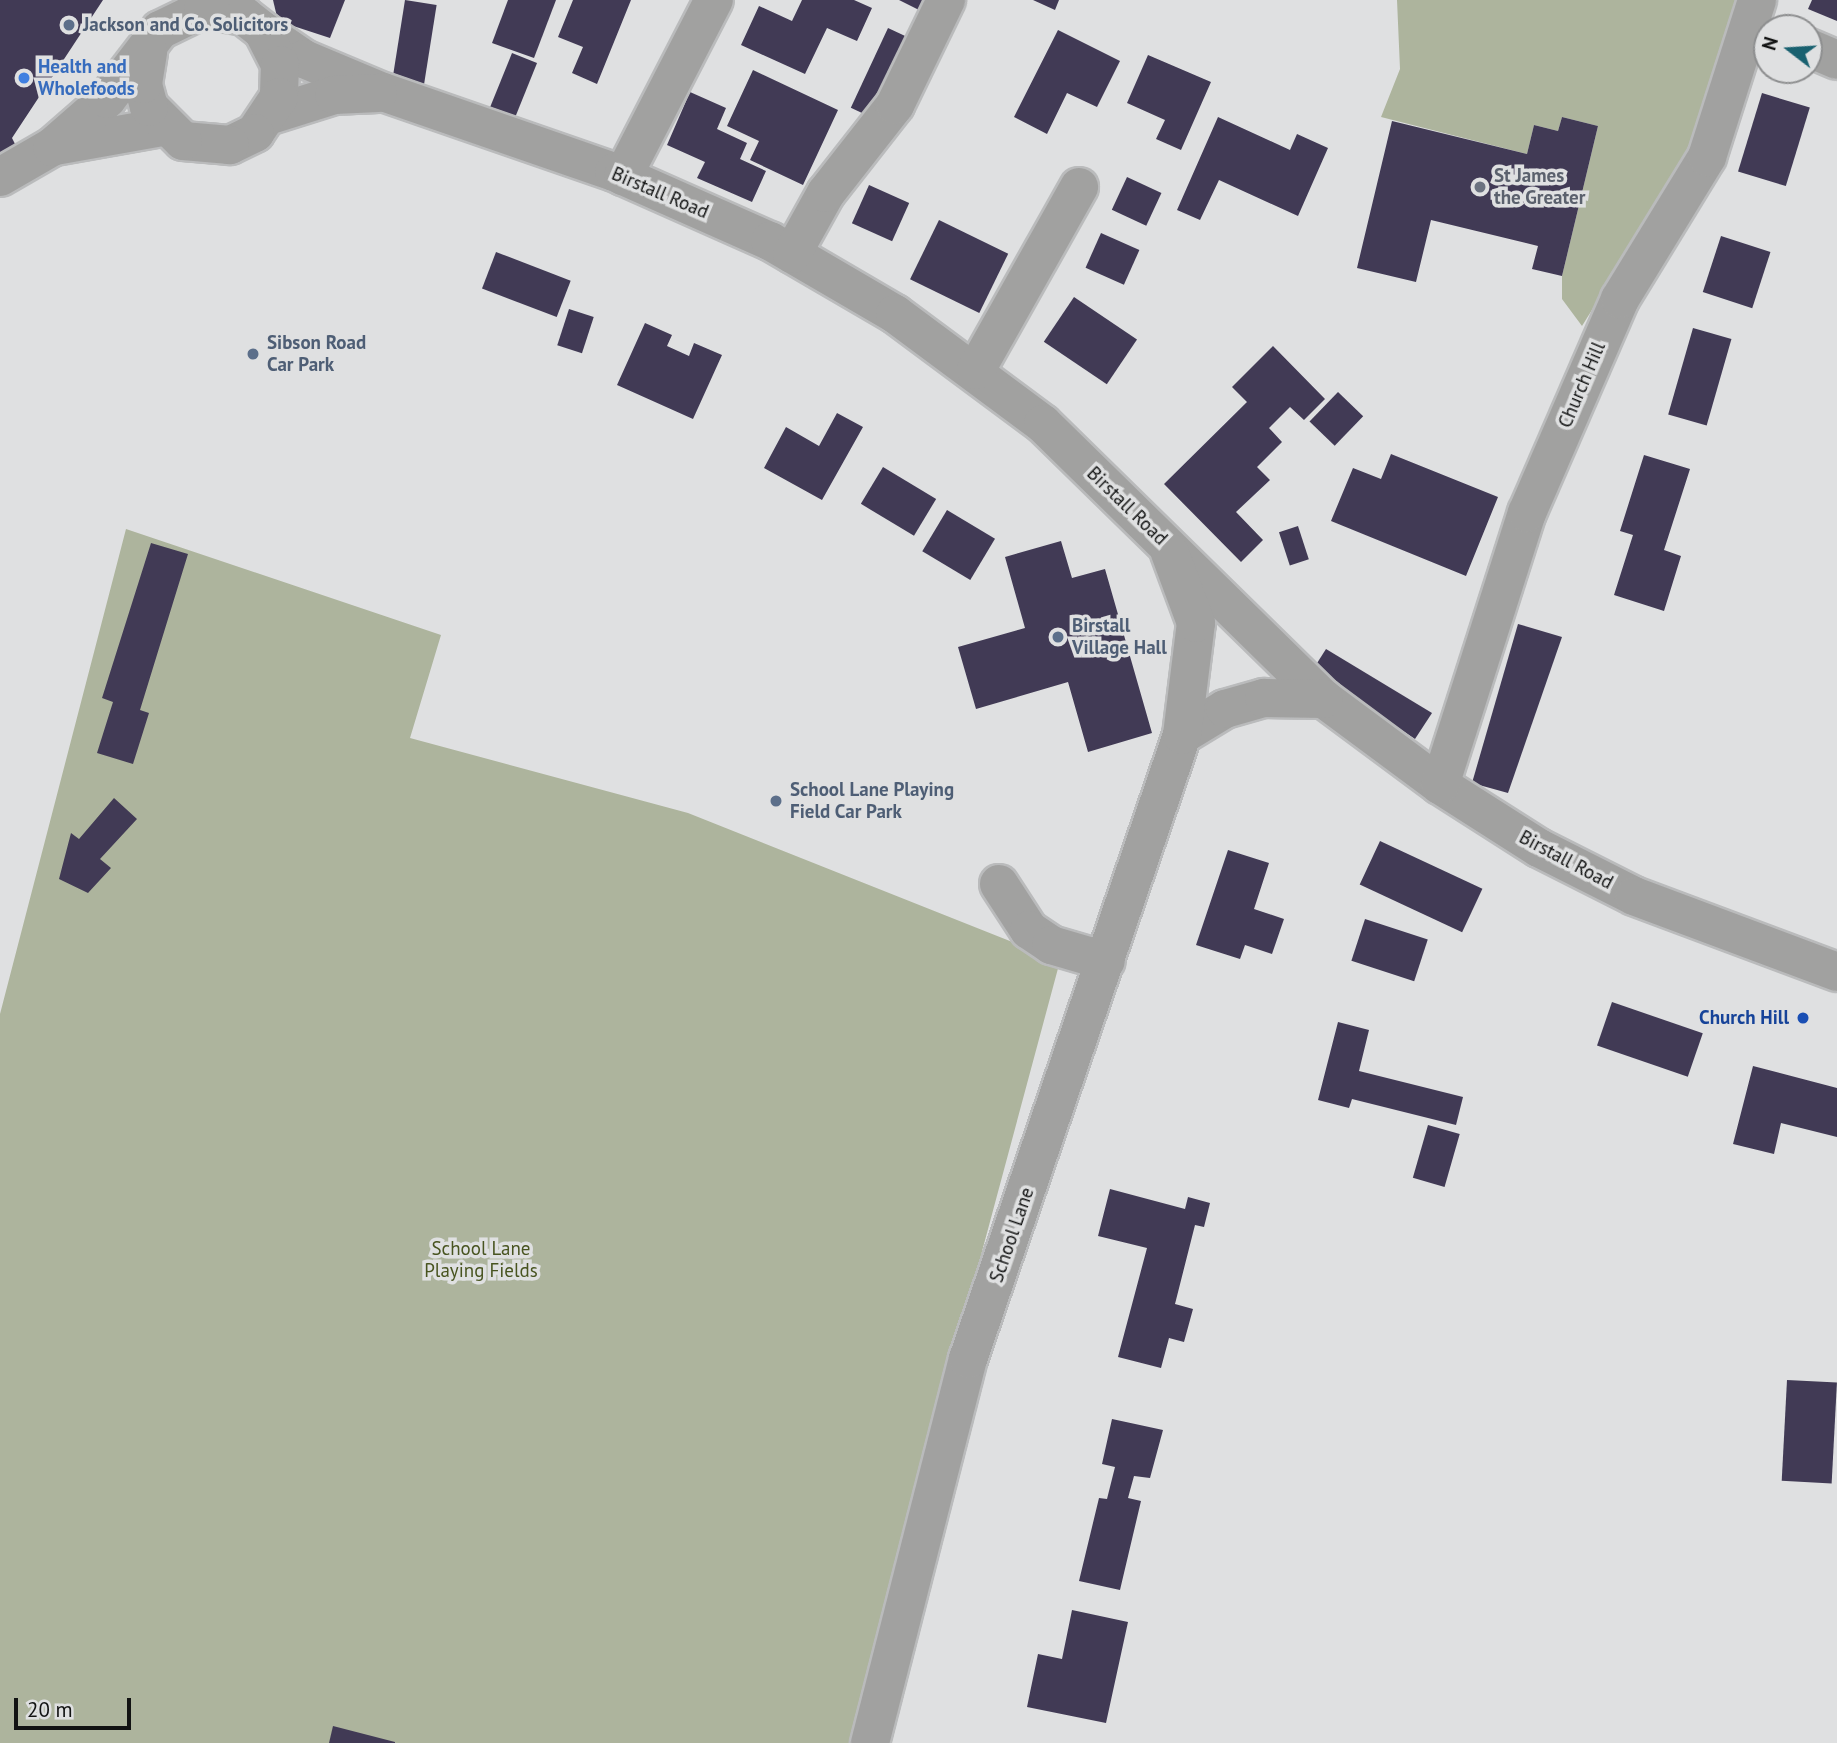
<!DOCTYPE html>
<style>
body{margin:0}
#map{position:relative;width:1837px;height:1743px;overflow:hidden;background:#dfe0e1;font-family:"PT Sans",sans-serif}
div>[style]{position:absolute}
.green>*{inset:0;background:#adb49d}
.building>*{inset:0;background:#413a55;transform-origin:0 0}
.roads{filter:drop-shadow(2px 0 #babbbc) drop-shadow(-2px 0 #babbbc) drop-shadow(0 2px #babbbc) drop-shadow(0 -2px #babbbc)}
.minor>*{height:38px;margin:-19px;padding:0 19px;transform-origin:19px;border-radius:19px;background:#a1a1a0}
.dots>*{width:19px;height:19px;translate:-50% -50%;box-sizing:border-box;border:4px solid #dfe0e1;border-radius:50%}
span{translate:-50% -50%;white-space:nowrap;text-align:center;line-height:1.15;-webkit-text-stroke:7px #dfe0e1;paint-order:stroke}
.service-label{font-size:19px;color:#4e5e75;font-weight:700}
.left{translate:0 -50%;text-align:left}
.shop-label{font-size:19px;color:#366cbe;font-weight:700}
.worship-label{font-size:19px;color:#5b616d;font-weight:700}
.street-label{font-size:19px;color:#121313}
.transit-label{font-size:19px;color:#164399;font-weight:700}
.right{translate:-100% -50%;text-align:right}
.park-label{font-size:19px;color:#485420}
.north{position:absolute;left:1753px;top:14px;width:70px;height:70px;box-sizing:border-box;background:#dfe0e1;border:2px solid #8d8e8f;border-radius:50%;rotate:287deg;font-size:19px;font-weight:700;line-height:28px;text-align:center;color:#121313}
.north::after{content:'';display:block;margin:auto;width:24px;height:32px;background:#196170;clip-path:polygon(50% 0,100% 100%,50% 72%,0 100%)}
.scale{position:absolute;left:14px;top:1698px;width:117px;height:32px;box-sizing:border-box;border:4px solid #121313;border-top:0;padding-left:9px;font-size:21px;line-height:24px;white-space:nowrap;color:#121313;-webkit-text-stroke:5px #dfe0e1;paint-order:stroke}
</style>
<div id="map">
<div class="green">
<div style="clip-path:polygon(1397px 0,1742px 0,1687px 157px,1582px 326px,1562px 299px,1562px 276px,1598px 126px,1562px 117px,1558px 131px,1534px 125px,1527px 154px,1381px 117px,1400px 69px)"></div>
<div style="clip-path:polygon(126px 529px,441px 635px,410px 738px,688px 813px,1060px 961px,850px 1743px,0 1743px,0 1014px)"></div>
</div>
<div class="building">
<div style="clip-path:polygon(0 0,103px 0,12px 138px,16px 146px,0 155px)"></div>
<div style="clip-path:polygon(273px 0,345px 0,330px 38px,278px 21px)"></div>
<div style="left:405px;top:0;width:32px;height:80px;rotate:9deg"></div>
<div style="clip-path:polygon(508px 0,556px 0,534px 58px,492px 43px)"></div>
<div style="clip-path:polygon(573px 0,631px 0,597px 84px,572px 73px,583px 47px,558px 37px)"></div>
<div style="clip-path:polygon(802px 0,854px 0,872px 8px,857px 41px,827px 28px,805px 74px,741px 45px,759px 6px,792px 21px)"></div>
<div style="clip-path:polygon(899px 0,934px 0,927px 14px)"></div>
<div style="clip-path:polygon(1033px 0,1059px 0,1055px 10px)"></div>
<div style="clip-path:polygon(1812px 0,1837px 0,1837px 21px,1808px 9px)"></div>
<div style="left:888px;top:28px;width:29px;height:88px;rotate:25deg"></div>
<div style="clip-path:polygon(1058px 30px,1120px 61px,1097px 107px,1067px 93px,1047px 134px,1014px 117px)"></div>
<div style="left:512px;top:53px;width:27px;height:68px;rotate:22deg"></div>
<div style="clip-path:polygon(1148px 55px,1211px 82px,1181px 150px,1156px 139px,1165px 120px,1127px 103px)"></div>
<div style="clip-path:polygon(753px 70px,838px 110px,803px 185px,750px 160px,759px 141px,727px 126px)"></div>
<div style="clip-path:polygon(690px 92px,726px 108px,717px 129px,747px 143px,740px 159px,766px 171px,752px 202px,697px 178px,705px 162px,667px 145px)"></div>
<div style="left:1762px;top:93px;width:50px;height:82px;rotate:17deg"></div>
<div style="clip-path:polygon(1218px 117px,1290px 150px,1297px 134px,1328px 148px,1298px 216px,1219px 180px,1200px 220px,1177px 210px)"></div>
<div style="clip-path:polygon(1562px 117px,1598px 126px,1562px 276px,1532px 269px,1538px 246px,1431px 220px,1416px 282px,1357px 268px,1392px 121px,1527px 154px,1534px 125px,1558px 131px)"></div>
<div style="left:1127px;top:177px;width:38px;height:36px;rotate:25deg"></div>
<div style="left:869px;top:185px;width:44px;height:42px;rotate:24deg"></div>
<div style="left:939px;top:220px;width:77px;height:66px;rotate:26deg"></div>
<div style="left:1101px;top:233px;width:42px;height:38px;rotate:24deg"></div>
<div style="left:1721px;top:236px;width:52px;height:59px;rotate:18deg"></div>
<div style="left:496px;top:252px;width:80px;height:39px;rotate:21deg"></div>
<div style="left:1074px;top:297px;width:76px;height:54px;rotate:34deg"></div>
<div style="left:569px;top:309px;width:26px;height:38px;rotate:18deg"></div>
<div style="clip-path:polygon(645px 323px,672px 335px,667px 346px,689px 356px,694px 343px,722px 355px,693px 419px,617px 385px)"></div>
<div style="left:1693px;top:328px;width:40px;height:90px;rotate:16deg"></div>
<div style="clip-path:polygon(1273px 346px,1325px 399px,1304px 420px,1290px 407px,1269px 428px,1282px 442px,1257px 467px,1270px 480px,1236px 512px,1263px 540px,1241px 562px,1164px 484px,1247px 402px,1232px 387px)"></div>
<div style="left:1338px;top:392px;width:35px;height:41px;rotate:44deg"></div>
<div style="clip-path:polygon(837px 413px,863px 427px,822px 500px,764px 468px,786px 427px,819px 446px)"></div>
<div style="clip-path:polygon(1391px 454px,1498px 497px,1466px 576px,1331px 521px,1353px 468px,1381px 479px)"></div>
<div style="clip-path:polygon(1644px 455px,1690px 469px,1664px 550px,1681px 556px,1664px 611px,1614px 595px,1633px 535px,1620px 531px)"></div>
<div style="left:883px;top:467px;width:62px;height:43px;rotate:31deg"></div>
<div style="left:947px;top:510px;width:56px;height:48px;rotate:31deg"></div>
<div style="left:1298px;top:526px;width:35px;height:20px;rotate:72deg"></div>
<div style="clip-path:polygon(1061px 541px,1072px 578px,1105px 569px,1152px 733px,1088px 752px,1068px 682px,976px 709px,958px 647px,1025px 628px,1005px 557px)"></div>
<div style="clip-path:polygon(151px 543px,188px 554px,140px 710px,149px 713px,133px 764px,97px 753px,113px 702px,102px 698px)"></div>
<div style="clip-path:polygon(1518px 624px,1562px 637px,1508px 793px,1472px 783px)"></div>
<div style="clip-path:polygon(1326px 649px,1432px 713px,1415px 739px,1312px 671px)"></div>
<div style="clip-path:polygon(114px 798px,137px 819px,100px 859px,111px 868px,88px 893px,59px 879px,71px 833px,79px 839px)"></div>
<div style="left:1380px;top:841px;width:113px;height:48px;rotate:25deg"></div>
<div style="clip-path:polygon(1228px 850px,1269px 863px,1254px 909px,1284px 919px,1272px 954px,1245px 945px,1240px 959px,1196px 945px)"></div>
<div style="left:1365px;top:919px;width:66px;height:44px;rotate:18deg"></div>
<div style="left:1612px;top:1002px;width:96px;height:46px;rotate:19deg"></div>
<div style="clip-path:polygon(1338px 1022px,1369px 1030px,1359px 1071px,1463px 1097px,1456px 1125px,1352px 1099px,1349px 1108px,1318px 1100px)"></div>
<div style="clip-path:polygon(1753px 1066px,1837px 1088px,1837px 1137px,1781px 1123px,1774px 1154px,1733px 1144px)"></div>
<div style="left:1428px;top:1125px;width:33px;height:55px;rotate:16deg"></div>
<div style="clip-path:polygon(1110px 1189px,1185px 1209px,1188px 1197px,1210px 1203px,1204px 1227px,1195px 1225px,1175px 1304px,1193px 1309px,1184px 1342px,1169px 1338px,1161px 1368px,1118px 1357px,1147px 1248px,1098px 1236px)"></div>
<div style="left:1787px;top:1380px;width:50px;height:101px;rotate:3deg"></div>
<div style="clip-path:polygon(1112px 1419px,1163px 1430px,1150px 1478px,1134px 1476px,1128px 1498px,1141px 1501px,1120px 1590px,1079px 1581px,1099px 1498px,1107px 1499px,1115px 1467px,1102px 1464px)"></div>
<div style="clip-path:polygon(1072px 1610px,1128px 1622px,1106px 1723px,1027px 1707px,1038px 1654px,1062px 1659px)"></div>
<div style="clip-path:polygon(333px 1726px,395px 1742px,395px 1743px,329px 1743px)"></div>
</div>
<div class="roads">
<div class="minor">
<div style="left:263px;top:31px;width:50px;rotate:34.3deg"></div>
<div style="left:304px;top:59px;width:86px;rotate:22.7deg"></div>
<div style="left:383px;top:92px;width:244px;rotate:19.1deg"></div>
<div style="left:614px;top:172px;width:171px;rotate:23.9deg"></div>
<div style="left:770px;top:241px;width:145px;rotate:30.3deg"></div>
<div style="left:895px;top:314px;width:184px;rotate:36.6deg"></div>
<div style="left:1043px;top:424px;width:393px;rotate:44.4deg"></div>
<div style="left:1324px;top:699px;width:144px;rotate:36.6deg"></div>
<div style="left:1440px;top:785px;width:117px;rotate:32.5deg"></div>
<div style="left:1539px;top:848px;width:106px;rotate:26.8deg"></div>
<div style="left:1634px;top:896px;width:217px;rotate:20.5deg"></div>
<div style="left:1809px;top:48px;width:30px;rotate:23deg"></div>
<div style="left:271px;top:115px;width:66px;rotate:-17.6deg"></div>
<div style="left:334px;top:95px;width:44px;rotate:-2.6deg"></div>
<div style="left:55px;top:146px;width:110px;rotate:-10deg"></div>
<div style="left:623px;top:176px;width:198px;rotate:-62.7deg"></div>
<div style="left:0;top:177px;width:60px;rotate:-30deg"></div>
<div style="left:52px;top:147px;width:73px;rotate:-41.1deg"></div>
<div style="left:107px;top:99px;width:87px;rotate:-52.5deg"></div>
<div style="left:160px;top:30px;width:48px;rotate:-26deg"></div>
<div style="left:203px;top:9px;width:42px;rotate:9.7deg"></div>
<div style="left:244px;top:16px;width:24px;rotate:38deg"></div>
<div style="left:263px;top:31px;width:38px;rotate:63deg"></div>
<div style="left:280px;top:65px;width:32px;rotate:92deg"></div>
<div style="left:279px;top:97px;width:43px;rotate:123.7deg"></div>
<div style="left:255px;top:133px;width:28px;rotate:154deg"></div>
<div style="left:230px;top:145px;width:47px;rotate:-175.1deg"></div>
<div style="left:183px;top:141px;width:48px;rotate:-135deg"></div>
<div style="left:149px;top:107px;width:24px;rotate:-105deg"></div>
<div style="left:143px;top:84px;width:33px;rotate:-81deg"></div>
<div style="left:792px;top:254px;width:70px;rotate:-60.9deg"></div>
<div style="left:826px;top:193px;width:112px;rotate:-51.9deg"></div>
<div style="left:895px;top:105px;width:117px;rotate:-64.1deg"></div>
<div style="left:976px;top:370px;width:210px;rotate:-60.6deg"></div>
<div style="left:1182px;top:735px;width:50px;rotate:-31.2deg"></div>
<div style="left:1225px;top:709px;width:41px;rotate:-15.8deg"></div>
<div style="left:1264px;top:698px;width:60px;rotate:1deg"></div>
<div style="left:1440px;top:785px;width:286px;rotate:-72.3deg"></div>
<div style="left:1527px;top:513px;width:233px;rotate:-66.5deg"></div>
<div style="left:1620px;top:299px;width:167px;rotate:-58.5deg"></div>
<div style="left:1707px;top:157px;width:165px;rotate:-72.3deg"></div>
<div style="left:999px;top:884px;width:55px;rotate:56.9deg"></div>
<div style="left:1029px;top:930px;width:27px;rotate:34deg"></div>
<div style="left:1051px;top:945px;width:57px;rotate:16.2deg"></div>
<div style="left:870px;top:1743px;width:396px;rotate:-75.7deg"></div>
<div style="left:968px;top:1359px;width:660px;rotate:-71.07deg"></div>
<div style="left:1182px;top:735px;width:113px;rotate:-82.9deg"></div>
<div style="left:1196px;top:623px;width:75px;rotate:-110.4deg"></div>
</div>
</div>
<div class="dots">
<div style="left:69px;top:25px;background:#5c6f8a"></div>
<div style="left:24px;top:78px;background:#3f7fe0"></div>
<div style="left:1480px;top:187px;background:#6b7280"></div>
<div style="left:253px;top:354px;background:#5c6f8a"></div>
<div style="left:1058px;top:637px;background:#5c6f8a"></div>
<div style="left:776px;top:801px;background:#5c6f8a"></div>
<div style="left:1803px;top:1018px;background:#1a4fb4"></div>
</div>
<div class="service-label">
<span class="left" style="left:83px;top:25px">Jackson and Co. Solicitors</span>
<span class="left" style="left:267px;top:354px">Sibson Road<br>Car Park</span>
<span class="left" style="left:1072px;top:637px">Birstall<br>Village Hall</span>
<span class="left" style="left:790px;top:801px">School Lane Playing<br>Field Car Park</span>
</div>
<div class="shop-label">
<span class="left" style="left:38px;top:78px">Health and<br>Wholefoods</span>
</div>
<div class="worship-label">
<span class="left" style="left:1494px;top:187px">St James<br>the Greater</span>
</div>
<div class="street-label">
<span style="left:660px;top:193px;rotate:23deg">Birstall Road</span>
<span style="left:1582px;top:385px;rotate:-67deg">Church Hill</span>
<span style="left:1127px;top:506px;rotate:44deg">Birstall Road</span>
<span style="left:1566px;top:860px;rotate:28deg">Birstall Road</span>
<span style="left:1012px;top:1235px;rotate:-71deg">School Lane</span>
</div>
<div class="transit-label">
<span class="right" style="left:1789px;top:1018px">Church Hill</span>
</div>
<div class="park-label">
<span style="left:481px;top:1260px">School Lane<br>Playing Fields</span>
</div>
<div class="north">N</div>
<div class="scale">20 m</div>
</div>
